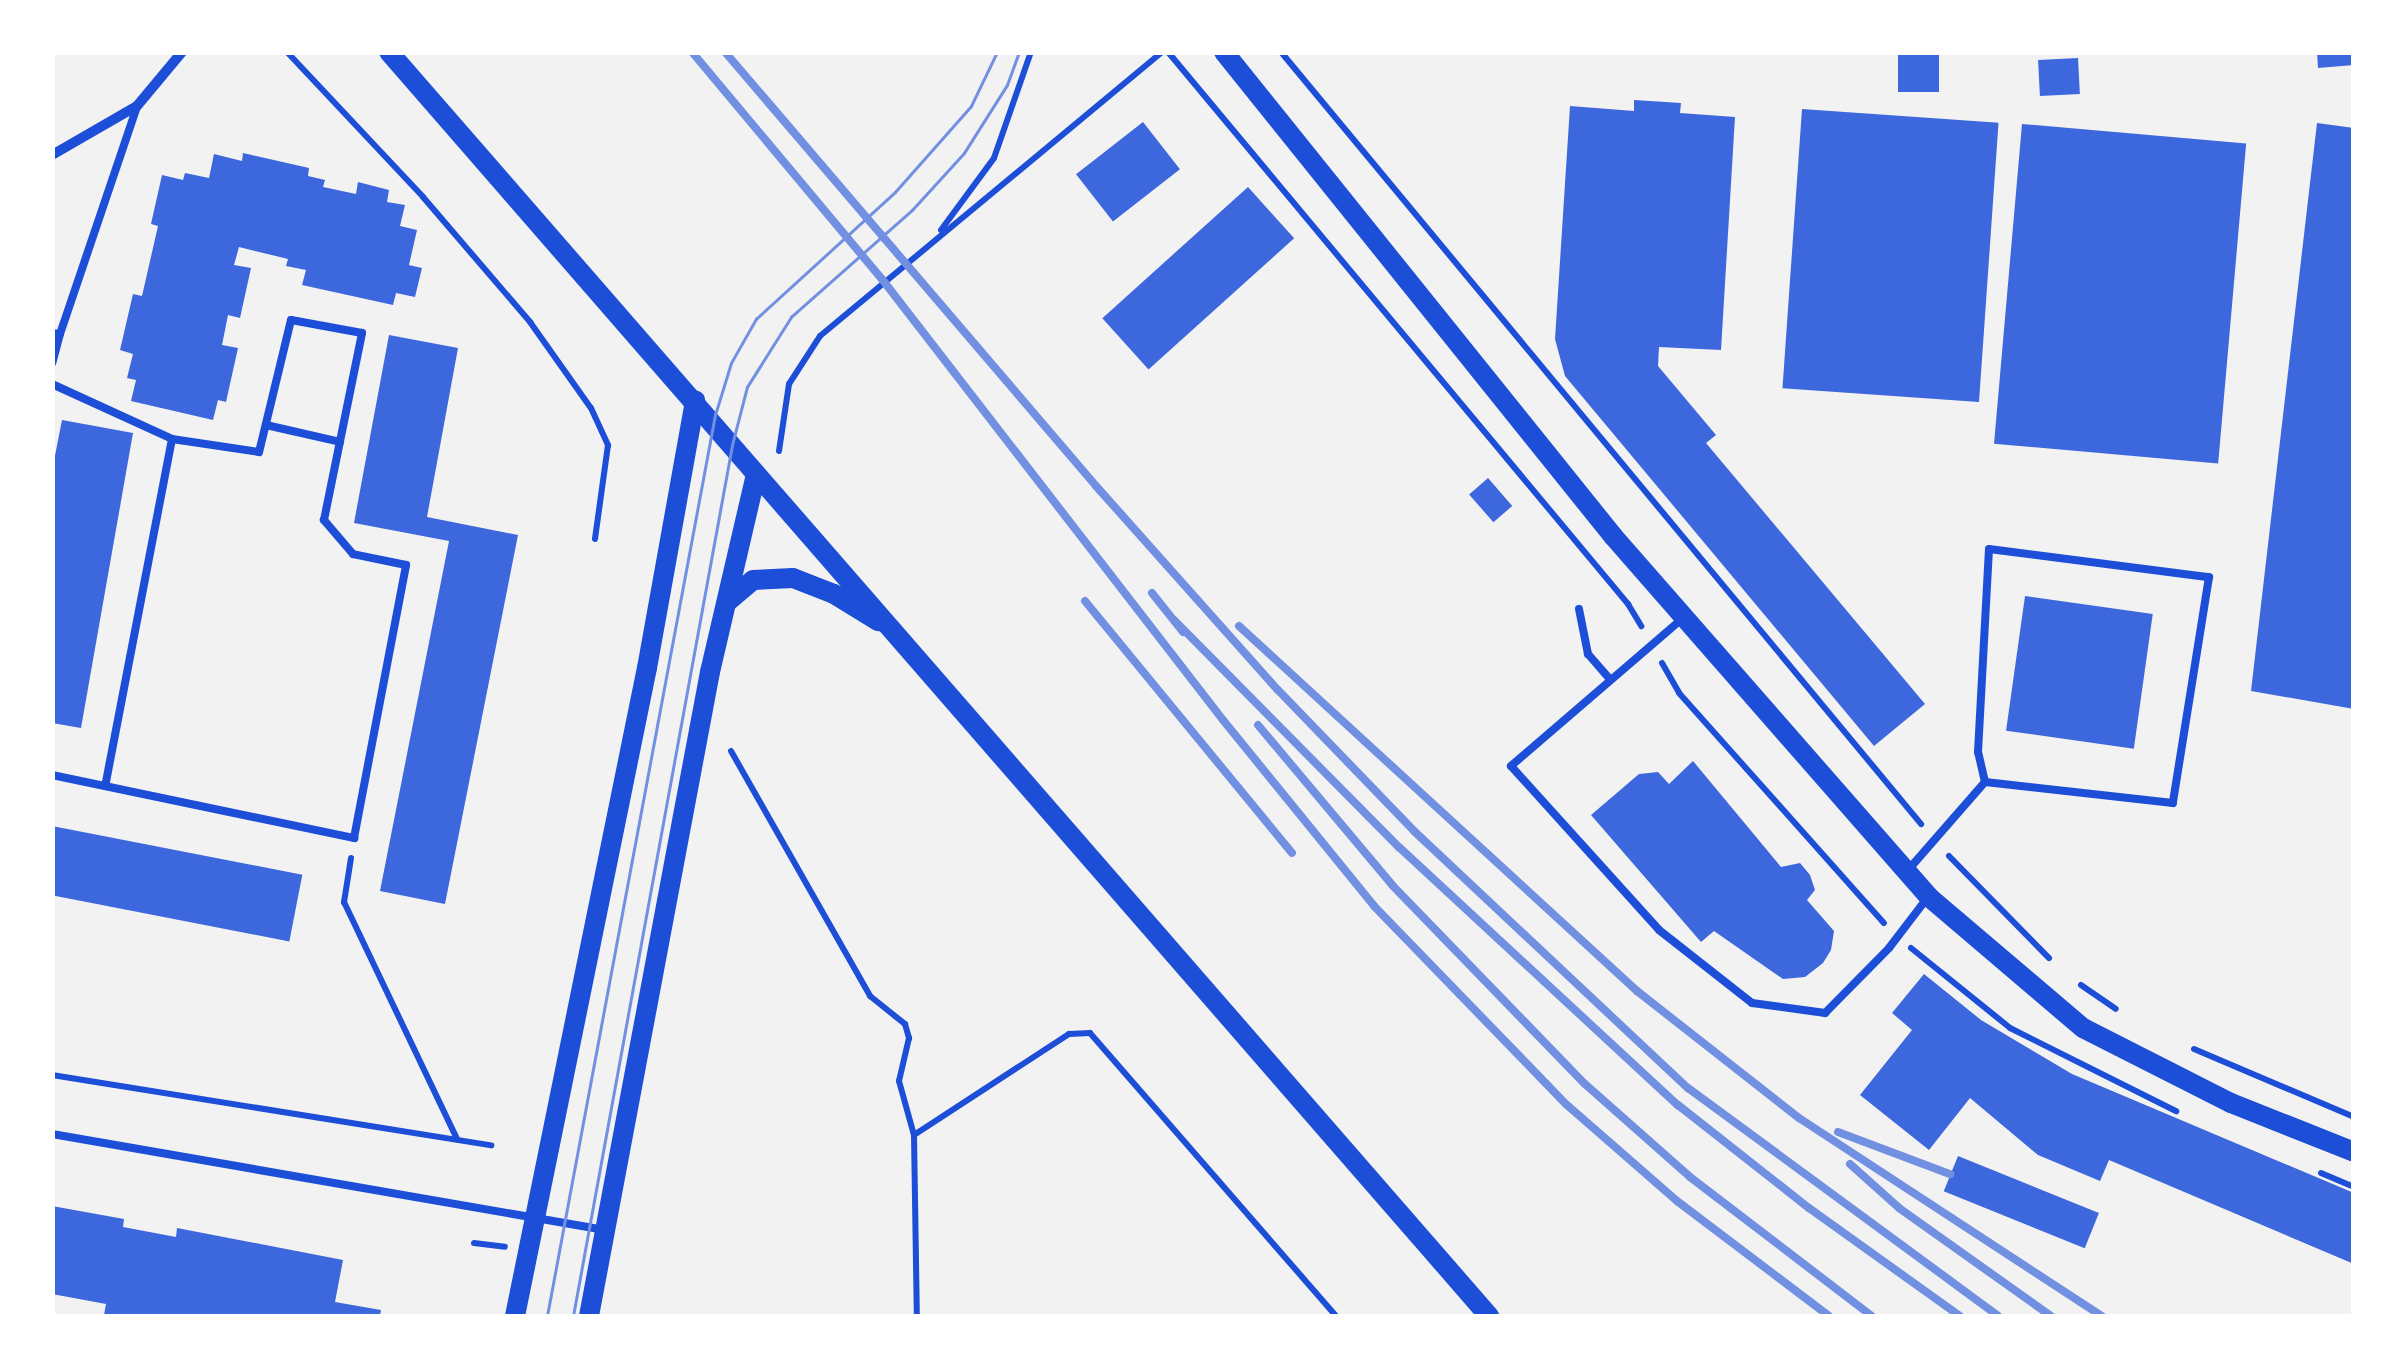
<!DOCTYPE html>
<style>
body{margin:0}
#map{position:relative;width:2406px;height:1369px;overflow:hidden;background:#f2f2f2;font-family:"Source Sans 3",sans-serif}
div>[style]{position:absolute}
.building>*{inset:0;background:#3d67dc;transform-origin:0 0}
.path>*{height:6px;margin:-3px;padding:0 3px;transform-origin:3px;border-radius:3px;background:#1d4ed8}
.service>*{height:8px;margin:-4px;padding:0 4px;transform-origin:4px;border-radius:4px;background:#1d4ed8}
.minor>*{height:10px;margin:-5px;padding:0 5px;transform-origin:5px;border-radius:5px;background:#1d4ed8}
.secondary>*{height:20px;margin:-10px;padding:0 10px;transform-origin:10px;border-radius:10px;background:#1d4ed8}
.tram>*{height:2.5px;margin:-1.25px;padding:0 1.25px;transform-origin:1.25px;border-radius:1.25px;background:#7290e2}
.rail>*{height:8px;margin:-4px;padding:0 4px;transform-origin:4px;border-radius:4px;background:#7290e2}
span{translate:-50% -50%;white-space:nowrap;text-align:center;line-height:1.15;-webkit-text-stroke:10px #fff;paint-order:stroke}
.frame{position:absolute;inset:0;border:55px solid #fff;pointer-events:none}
</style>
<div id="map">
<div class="building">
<div style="clip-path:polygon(2317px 52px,2354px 52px,2354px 65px,2318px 68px)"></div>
<div style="left:1939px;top:54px;width:38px;height:41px;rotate:90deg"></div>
<div style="left:2078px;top:58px;width:36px;height:40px;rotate:87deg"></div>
<div style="clip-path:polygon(1634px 100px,1681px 103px,1680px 113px,1735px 117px,1721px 350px,1659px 347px,1658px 366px,1716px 435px,1706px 443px,1925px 704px,1874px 746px,1565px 376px,1555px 339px,1570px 106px,1634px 111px)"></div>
<div style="left:1802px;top:109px;width:197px;height:280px;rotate:4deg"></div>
<div style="left:1143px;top:122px;width:60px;height:85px;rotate:52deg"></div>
<div style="clip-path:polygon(2317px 123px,2354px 128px,2354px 709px,2251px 691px)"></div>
<div style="left:2022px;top:124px;width:225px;height:321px;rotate:5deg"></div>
<div style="clip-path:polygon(243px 153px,309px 168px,308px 176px,325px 180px,323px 187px,356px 194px,358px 182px,389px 190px,387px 202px,405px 205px,400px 226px,417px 230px,409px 265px,422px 268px,415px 297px,396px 293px,393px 305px,302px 285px,306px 270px,286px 266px,288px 259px,239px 247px,234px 265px,251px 268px,240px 318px,228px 315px,222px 345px,238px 348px,226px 402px,218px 400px,213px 420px,131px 401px,136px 380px,127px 378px,133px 354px,120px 350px,133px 294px,142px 296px,158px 226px,151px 224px,162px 175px,183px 180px,185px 173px,209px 178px,214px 154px,242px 161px)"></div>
<div style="left:1248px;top:187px;width:69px;height:196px;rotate:48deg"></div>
<div style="clip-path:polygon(389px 335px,458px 348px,427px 517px,518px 535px,445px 904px,380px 891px,449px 541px,354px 523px)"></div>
<div style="clip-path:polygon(62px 420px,133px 433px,81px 728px,52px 723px,52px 471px)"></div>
<div style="left:1488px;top:478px;width:37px;height:25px;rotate:49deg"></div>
<div style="left:2025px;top:596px;width:129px;height:136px;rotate:8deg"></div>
<div style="clip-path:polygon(1693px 761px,1781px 867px,1800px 863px,1810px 875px,1815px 890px,1807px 900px,1834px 931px,1831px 950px,1823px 963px,1805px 977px,1783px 979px,1714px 931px,1701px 942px,1591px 815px,1639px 774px,1658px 772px,1669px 784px)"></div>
<div style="left:52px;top:826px;width:255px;height:68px;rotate:11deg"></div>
<div style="clip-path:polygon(1924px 974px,1981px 1020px,2072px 1074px,2354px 1193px,2354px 1264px,2109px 1160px,2100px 1181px,2038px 1155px,1970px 1098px,1929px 1150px,1860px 1095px,1912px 1030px,1892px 1013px)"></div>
<div style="left:1958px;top:1156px;width:152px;height:38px;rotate:22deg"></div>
<div style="clip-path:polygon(52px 1206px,124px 1219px,123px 1227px,176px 1237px,177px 1228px,343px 1260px,335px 1302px,381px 1310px,380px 1316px,104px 1315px,106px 1304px,52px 1294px)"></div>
</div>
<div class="path">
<div style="left:287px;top:52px;width:199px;rotate:46.8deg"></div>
<div style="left:423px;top:197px;width:165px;rotate:49.4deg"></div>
<div style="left:530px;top:322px;width:105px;rotate:54.7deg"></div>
<div style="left:591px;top:408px;width:41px;rotate:65.3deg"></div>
<div style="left:608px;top:445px;width:95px;rotate:97.9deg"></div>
<div style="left:1168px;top:52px;width:719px;rotate:50.19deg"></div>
<div style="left:1628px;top:604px;width:26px;rotate:59deg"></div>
<div style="left:1281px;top:52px;width:1003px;rotate:50.34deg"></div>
<div style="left:941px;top:230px;width:89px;rotate:-53.6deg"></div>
<div style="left:994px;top:158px;width:112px;rotate:-70.8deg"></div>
<div style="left:779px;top:451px;width:68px;rotate:-81.5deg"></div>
<div style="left:789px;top:384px;width:57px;rotate:-57.1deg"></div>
<div style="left:820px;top:336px;width:445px;rotate:-39.7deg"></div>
<div style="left:1662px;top:663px;width:34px;rotate:60deg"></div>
<div style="left:1679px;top:693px;width:308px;rotate:48.3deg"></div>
<div style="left:731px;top:751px;width:282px;rotate:60.4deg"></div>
<div style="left:870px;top:996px;width:45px;rotate:38.7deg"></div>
<div style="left:905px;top:1024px;width:15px;rotate:74deg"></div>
<div style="left:909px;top:1038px;width:44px;rotate:103.1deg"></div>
<div style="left:899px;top:1081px;width:56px;rotate:74.5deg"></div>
<div style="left:914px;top:1135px;width:181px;rotate:89.1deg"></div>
<div style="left:1949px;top:856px;width:143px;rotate:45.6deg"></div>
<div style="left:351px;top:858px;width:45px;rotate:99deg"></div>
<div style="left:344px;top:902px;width:263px;rotate:64.5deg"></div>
<div style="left:1911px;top:948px;width:127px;rotate:38.9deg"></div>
<div style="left:2010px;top:1028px;width:186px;rotate:26.6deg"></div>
<div style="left:2081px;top:985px;width:42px;rotate:34.4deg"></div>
<div style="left:2194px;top:1049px;width:174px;rotate:23deg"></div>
<div style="left:52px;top:1075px;width:445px;rotate:9.1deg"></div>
<div style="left:914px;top:1135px;width:185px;rotate:-33.1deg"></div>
<div style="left:1069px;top:1034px;width:21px;rotate:-3deg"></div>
<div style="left:1090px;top:1033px;width:375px;rotate:49deg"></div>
<div style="left:2321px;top:1173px;width:36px;rotate:23deg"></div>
<div style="left:474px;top:1243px;width:31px;rotate:7deg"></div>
</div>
<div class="service">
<div style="left:52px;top:333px;width:8px;rotate:7deg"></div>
<div style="left:60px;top:334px;width:30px;rotate:105deg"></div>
<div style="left:60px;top:334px;width:241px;rotate:-71.3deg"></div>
<div style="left:52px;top:384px;width:132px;rotate:24.6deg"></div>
<div style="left:266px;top:425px;width:76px;rotate:12.9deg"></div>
<div style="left:1579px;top:609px;width:46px;rotate:78.7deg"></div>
<div style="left:1588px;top:654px;width:33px;rotate:49deg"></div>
<div style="left:1683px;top:618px;width:227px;rotate:139.3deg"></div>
<div style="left:1511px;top:766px;width:221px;rotate:47.9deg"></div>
<div style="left:1659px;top:930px;width:118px;rotate:38.1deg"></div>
<div style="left:1752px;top:1003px;width:74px;rotate:7.8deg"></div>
<div style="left:1825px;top:1013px;width:91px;rotate:-45.4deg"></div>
<div style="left:1889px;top:948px;width:64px;rotate:-52.6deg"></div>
<div style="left:52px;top:775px;width:309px;rotate:11.8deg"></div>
<div style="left:354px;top:838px;width:278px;rotate:-79.2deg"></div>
<div style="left:406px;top:565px;width:54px;rotate:-168.3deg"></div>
<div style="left:353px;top:554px;width:45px;rotate:-130.5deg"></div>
<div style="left:324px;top:520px;width:191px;rotate:-78.5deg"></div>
<div style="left:362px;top:333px;width:72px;rotate:-169.6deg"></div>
<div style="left:291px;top:320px;width:136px;rotate:103.6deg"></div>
<div style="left:259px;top:452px;width:88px;rotate:-171.5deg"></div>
<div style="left:172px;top:439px;width:353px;rotate:100.9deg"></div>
<div style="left:1909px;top:869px;width:116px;rotate:-48.9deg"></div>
<div style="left:1985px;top:782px;width:31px;rotate:-103deg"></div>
<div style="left:1978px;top:752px;width:203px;rotate:-86.9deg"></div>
<div style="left:1989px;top:549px;width:222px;rotate:7.3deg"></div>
<div style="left:2209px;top:577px;width:229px;rotate:99.1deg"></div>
<div style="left:2173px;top:803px;width:189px;rotate:-173.6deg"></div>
<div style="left:52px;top:1134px;width:561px;rotate:9.85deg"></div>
</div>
<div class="minor">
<div style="left:52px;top:155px;width:98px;rotate:-30deg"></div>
<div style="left:137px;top:106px;width:70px;rotate:-50.2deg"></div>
</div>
<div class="secondary">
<div style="left:389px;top:52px;width:1676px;rotate:48.97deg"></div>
<div style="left:1224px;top:52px;width:621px;rotate:51.21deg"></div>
<div style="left:1613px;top:536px;width:480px;rotate:48.8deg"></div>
<div style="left:1929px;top:897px;width:202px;rotate:40.4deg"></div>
<div style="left:2083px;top:1028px;width:166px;rotate:26.9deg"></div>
<div style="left:2231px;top:1103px;width:132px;rotate:21.7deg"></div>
<div style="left:727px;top:602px;width:34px;rotate:-40deg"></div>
<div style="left:753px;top:580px;width:40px;rotate:-2.9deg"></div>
<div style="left:793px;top:578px;width:44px;rotate:21.3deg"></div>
<div style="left:834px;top:594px;width:52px;rotate:31.5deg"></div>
<div style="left:515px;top:1316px;width:661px;rotate:-78.49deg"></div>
<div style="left:647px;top:668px;width:272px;rotate:-79.8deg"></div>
<div style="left:589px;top:1316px;width:655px;rotate:-79.36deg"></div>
<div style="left:710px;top:672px;width:203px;rotate:-76.9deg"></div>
</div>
<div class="tram">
<div style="left:547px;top:1316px;width:917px;rotate:-79.44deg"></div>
<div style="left:715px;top:415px;width:54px;rotate:-72.9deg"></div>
<div style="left:731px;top:363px;width:51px;rotate:-60.4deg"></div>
<div style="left:756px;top:319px;width:188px;rotate:-42.4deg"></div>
<div style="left:895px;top:192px;width:115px;rotate:-48.5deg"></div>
<div style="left:971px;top:106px;width:60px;rotate:-64.3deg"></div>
<div style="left:573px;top:1316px;width:885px;rotate:-79.65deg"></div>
<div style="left:732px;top:445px;width:60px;rotate:-75.5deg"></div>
<div style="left:747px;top:387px;width:83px;rotate:-57.8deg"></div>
<div style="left:791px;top:317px;width:162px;rotate:-41.5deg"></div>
<div style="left:912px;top:210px;width:77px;rotate:-47.6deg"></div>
<div style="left:964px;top:153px;width:80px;rotate:-57.7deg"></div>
<div style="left:1007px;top:85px;width:35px;rotate:-70deg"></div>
</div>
<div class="rail">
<div style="left:692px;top:52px;width:301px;rotate:50.1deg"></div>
<div style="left:885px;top:283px;width:552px;rotate:52.28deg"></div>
<div style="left:1223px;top:720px;width:240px;rotate:50.9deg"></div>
<div style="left:1374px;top:906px;width:277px;rotate:45.9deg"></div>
<div style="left:1567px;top:1105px;width:146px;rotate:41.1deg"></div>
<div style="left:1677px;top:1201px;width:191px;rotate:37.1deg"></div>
<div style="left:725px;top:52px;width:571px;rotate:49.47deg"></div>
<div style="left:1096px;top:486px;width:273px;rotate:48.3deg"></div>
<div style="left:1278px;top:690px;width:196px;rotate:46deg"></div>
<div style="left:1414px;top:831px;width:376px;rotate:43.2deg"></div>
<div style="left:1688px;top:1088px;width:385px;rotate:36.3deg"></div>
<div style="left:1152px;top:593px;width:50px;rotate:51.5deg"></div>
<div style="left:1085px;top:601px;width:326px;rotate:50.6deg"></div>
<div style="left:1174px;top:620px;width:321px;rotate:45.3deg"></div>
<div style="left:1400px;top:848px;width:379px;rotate:42.8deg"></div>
<div style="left:1678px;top:1105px;width:167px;rotate:38.2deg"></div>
<div style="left:1809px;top:1208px;width:186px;rotate:35.6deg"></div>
<div style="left:1239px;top:626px;width:540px;rotate:42.52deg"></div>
<div style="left:1637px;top:991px;width:206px;rotate:38.1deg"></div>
<div style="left:1799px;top:1118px;width:362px;rotate:33.2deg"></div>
<div style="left:1258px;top:725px;width:210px;rotate:50deg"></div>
<div style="left:1393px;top:886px;width:276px;rotate:45.9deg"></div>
<div style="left:1585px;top:1084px;width:140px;rotate:41.5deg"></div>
<div style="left:1690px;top:1177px;width:229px;rotate:37.4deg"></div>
<div style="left:1838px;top:1132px;width:120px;rotate:20.6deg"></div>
<div style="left:1850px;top:1164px;width:66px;rotate:41.9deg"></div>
<div style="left:1899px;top:1208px;width:186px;rotate:35.4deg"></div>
</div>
<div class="frame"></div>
</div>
